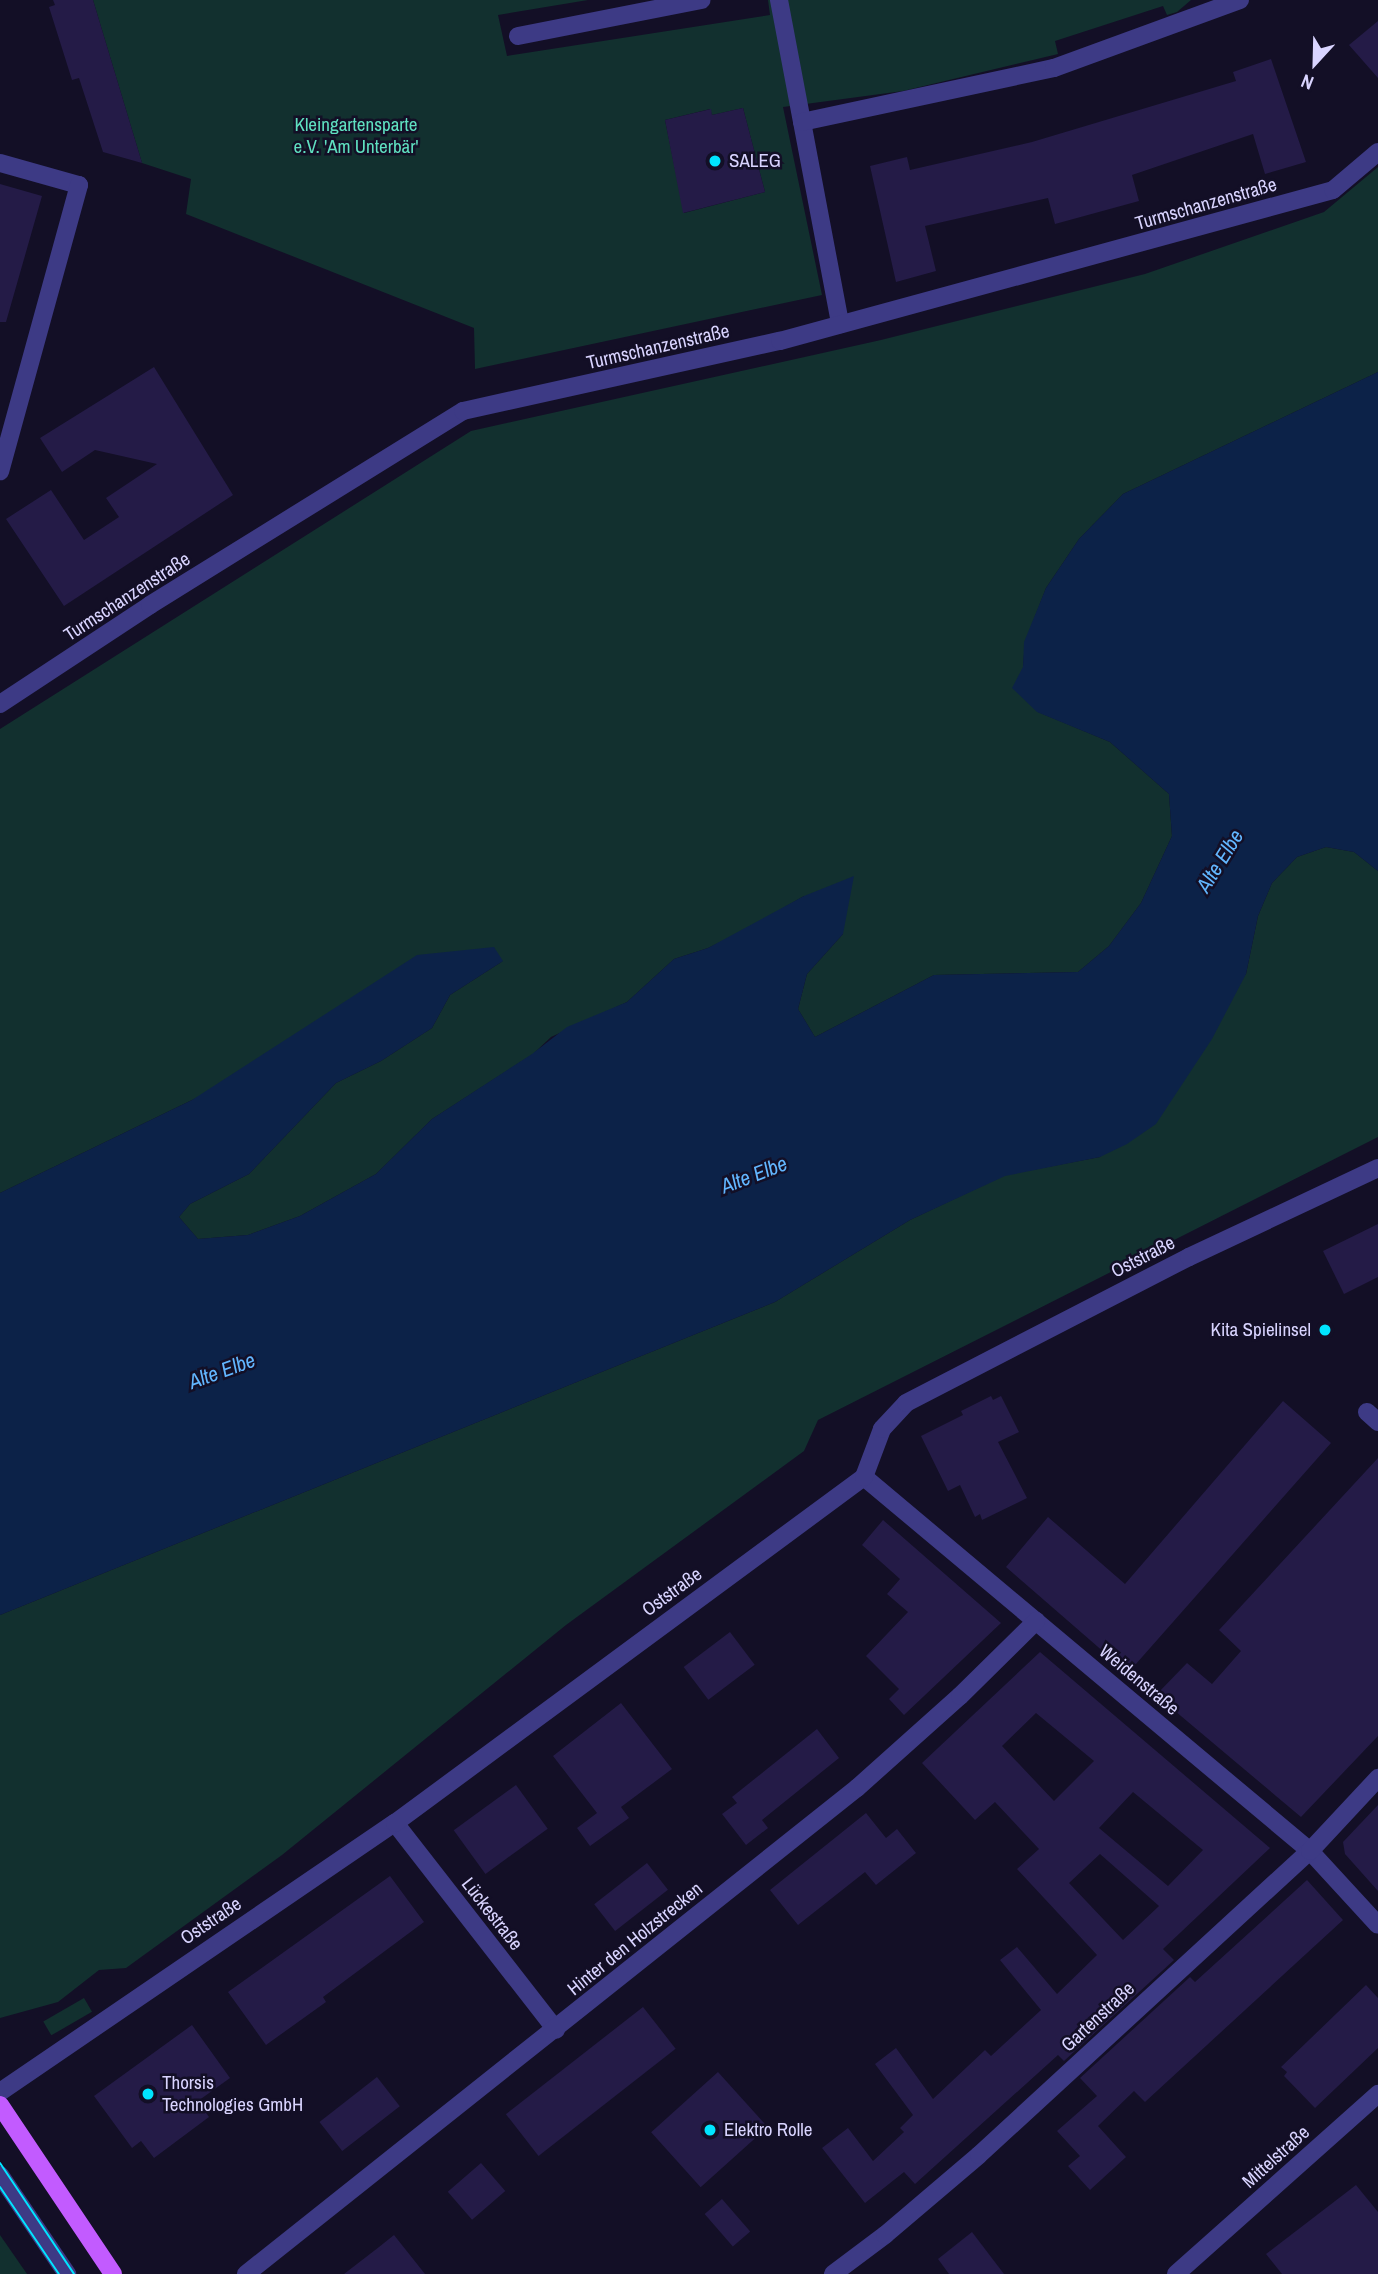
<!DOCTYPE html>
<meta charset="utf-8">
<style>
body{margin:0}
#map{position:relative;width:1378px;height:2274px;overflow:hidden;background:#130f26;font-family:"Archivo Narrow",sans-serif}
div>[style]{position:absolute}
.green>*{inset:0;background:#12302f;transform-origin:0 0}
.water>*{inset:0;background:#0c2248}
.building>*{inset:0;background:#241b47;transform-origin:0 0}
.minor>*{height:18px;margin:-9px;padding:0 9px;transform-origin:9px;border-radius:9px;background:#3d3a85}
.major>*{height:18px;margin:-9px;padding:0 9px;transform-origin:9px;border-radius:9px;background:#c25bff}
.tram>*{height:2px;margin:-1px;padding:0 1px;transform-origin:1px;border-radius:1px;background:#00e5ff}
.dots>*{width:19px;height:19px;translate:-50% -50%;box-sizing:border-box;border:4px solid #130f26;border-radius:50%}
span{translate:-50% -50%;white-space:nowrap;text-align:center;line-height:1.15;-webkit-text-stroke:5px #130f26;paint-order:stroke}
.park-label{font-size:19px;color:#5fe0c0}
.poi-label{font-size:19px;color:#d9d4ff}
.left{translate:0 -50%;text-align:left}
.right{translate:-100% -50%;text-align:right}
.street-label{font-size:19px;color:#d9d4ff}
.water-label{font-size:21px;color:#62b6ff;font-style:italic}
.north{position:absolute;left:1280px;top:28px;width:70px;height:70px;-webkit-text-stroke:5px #130f26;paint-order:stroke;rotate:202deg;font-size:19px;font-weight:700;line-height:28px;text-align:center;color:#d9d4ff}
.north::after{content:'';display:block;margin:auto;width:24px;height:32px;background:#d9d4ff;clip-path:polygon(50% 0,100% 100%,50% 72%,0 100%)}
</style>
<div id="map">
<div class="green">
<div style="clip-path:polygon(evenodd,93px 0,588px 0,498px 15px,507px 56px,770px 15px,768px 0,1191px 0,1177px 12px,1167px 15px,1163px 6px,1055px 41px,1058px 54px,903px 91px,783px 107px,822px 295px,475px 369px,474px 328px,186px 214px,191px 179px,142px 163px,93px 0,743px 108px,765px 192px,684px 213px,665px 120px,710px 109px,712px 115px,743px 108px)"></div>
<div style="clip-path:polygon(1378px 167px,1378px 372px,1123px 494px,1079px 539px,1046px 588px,1025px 642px,1023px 667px,1038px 712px,1110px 742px,1169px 794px,1172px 836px,1141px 903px,1109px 946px,1078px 972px,934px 975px,815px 1037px,798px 1009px,807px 974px,843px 934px,804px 896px,741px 932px,708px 948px,674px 959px,627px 1002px,551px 1037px,533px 1054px,432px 1119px,376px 1174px,300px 1216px,248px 1235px,198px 1239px,179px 1217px,190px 1204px,249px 1174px,336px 1083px,381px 1061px,432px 1028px,450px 995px,503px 961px,192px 1100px,0 1193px,0 729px,471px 431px,881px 340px,1145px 274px,1324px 212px)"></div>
<div style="clip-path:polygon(1326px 847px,1354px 852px,1378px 871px,1378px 1137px,818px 1420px,804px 1451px,566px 1625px,282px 1855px,126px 1968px,99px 1970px,58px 2002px,0 2018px,0 1615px,775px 1302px,910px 1220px,1005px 1175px,1100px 1157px,1246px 974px,1258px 916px,1272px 883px,1297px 857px)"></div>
<div style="left:84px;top:1998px;width:16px;height:47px;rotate:60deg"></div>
<div style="clip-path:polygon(0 2235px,27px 2274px,0 2274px)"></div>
</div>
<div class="water">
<div style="clip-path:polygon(1378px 372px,1378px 871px,1354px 852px,1326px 847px,1297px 857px,1272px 883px,1258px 916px,1246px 974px,1212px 1039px,1156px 1124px,1127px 1144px,1100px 1157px,1005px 1176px,910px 1220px,775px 1302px,0 1615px,0 1193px,192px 1100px,417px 955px,494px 947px,503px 961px,450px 995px,432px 1028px,381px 1061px,336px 1083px,249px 1174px,190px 1204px,179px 1217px,198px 1239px,248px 1235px,300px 1216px,376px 1174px,432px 1119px,532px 1054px,567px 1027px,627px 1002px,674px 959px,708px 948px,804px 896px,854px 876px,843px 934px,807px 974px,798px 1009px,815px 1037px,934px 975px,1078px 972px,1109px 946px,1141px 903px,1172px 836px,1169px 794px,1110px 742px,1037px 712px,1012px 688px,1023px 667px,1024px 642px,1046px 588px,1079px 539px,1123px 494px)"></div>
</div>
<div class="building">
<div style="clip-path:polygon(53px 0,93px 0,142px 163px,103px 152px,79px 78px,72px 80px,49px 7px,55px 5px)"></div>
<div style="clip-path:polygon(1378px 21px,1378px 78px,1349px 45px)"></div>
<div style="clip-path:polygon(1271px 59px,1306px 162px,1265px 174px,1253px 134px,1132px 175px,1139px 201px,1055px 224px,1048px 198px,925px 226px,936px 271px,896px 282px,870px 166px,907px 157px,910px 170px,1032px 142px,1236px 81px,1233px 72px)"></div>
<div style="clip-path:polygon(743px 108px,765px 192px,683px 213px,665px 120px,711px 109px,712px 115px)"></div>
<div style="clip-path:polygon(0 184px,42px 196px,6px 322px,0 322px)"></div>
<div style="clip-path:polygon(154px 367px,233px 495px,64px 606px,6px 519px,51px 490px,84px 540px,119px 517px,106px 498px,157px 464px,95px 450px,62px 472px,40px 438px)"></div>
<div style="clip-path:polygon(1378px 1224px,1378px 1277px,1344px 1294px,1323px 1251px)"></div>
<div style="clip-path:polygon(991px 1396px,993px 1400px,1001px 1396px,1019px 1432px,998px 1442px,1027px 1498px,982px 1520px,980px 1514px,975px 1517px,960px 1485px,948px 1491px,921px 1436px,963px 1415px,961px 1411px)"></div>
<div style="clip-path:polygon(1283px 1401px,1331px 1443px,1128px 1673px,1006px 1567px,1048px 1517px,1125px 1584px)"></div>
<div style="clip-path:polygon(1378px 1458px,1378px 1736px,1301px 1817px,1156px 1695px,1187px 1663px,1212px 1684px,1241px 1651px,1219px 1630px)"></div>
<div style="clip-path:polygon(883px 1520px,1001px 1623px,904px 1715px,889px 1699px,899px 1689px,866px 1656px,908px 1612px,887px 1594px,900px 1579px,862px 1545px)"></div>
<div style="left:730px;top:1632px;width:41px;height:58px;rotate:53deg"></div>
<div style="clip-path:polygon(evenodd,1040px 1652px,1270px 1848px,1163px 1949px,1174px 1960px,1064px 2061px,1058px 2055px,915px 2184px,904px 2172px,865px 2203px,822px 2148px,848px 2128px,873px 2161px,904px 2132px,900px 2128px,913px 2115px,875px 2064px,896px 2048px,933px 2099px,985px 2050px,991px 2056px,1041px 2010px,1000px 1960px,1017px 1947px,1057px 1994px,1097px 1955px,1017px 1869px,1039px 1849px,995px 1802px,975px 1820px,922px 1763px,1040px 1652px,1036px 1713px,1094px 1761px,1054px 1801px,1002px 1746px,1036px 1713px,1040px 1652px,1133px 1792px,1203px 1850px,1168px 1886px,1099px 1828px,1133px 1792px,1040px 1652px,1100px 1854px,1159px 1906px,1123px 1940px,1069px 1883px,1100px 1854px)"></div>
<div style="clip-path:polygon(621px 1703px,672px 1769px,621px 1807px,629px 1818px,590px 1846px,577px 1828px,597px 1813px,553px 1756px)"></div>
<div style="clip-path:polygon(817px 1729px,839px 1758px,762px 1820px,768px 1828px,746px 1845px,722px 1814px,737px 1803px,732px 1797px)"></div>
<div style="left:516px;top:1785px;width:54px;height:77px;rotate:54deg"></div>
<div style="clip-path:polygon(1378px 1805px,1378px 1891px,1345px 1854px,1343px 1842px)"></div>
<div style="clip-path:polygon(866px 1813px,886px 1838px,897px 1829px,916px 1853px,876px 1885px,865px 1872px,798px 1925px,770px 1890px)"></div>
<div style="left:647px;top:1863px;width:34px;height:67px;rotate:52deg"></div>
<div style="clip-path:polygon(390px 1876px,424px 1922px,323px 1997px,326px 2002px,266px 2045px,228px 1992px)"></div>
<div style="clip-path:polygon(1307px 1880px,1343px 1920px,1145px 2102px,1134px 2091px,1098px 2126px,1126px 2157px,1090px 2190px,1068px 2166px,1080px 2156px,1057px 2131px,1097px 2096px,1080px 2078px,1190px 1977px,1195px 1982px)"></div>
<div style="clip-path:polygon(1366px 1985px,1378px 1998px,1378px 2048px,1315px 2108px,1284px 2076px,1287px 2072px,1281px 2067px)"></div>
<div style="left:643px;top:2007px;width:53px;height:174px;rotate:52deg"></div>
<div style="clip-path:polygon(192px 2025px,230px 2078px,198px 2101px,209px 2117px,154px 2158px,141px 2141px,132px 2148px,94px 2096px)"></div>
<div style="left:718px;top:2072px;width:74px;height:90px;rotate:48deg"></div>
<div style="left:377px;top:2077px;width:37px;height:73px;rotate:52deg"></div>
<div style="left:481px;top:2163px;width:37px;height:44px;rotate:49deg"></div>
<div style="clip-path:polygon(1356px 2185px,1378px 2212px,1378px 2274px,1282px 2274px,1266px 2254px)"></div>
<div style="left:722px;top:2199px;width:43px;height:23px;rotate:49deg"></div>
<div style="clip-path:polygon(972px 2232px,1004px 2274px,949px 2274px,938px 2259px)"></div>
<div style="clip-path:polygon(394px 2235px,425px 2274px,344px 2274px,379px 2247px)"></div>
</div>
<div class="minor">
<div style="left:779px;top:0;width:330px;rotate:79.3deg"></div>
<div style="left:518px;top:36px;width:187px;rotate:-11.1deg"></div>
<div style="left:802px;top:122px;width:258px;rotate:-12.1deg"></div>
<div style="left:1054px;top:68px;width:198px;rotate:-20.1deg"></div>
<div style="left:0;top:163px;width:82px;rotate:15.6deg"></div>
<div style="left:79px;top:185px;width:297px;rotate:105.4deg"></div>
<div style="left:0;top:704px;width:180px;rotate:-33.4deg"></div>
<div style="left:150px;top:605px;width:368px;rotate:-31.8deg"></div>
<div style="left:463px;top:411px;width:325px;rotate:-12.5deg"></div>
<div style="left:780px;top:341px;width:573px;rotate:-15.27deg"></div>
<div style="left:1333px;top:190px;width:59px;rotate:-40.2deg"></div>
<div style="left:1367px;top:1412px;width:15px;rotate:42deg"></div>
<div style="left:864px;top:1477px;width:582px;rotate:39.98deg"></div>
<div style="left:1310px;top:1851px;width:100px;rotate:47.4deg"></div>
<div style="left:395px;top:1823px;width:262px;rotate:52.1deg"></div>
<div style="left:0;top:2092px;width:478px;rotate:-34.3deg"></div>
<div style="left:395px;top:1823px;width:583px;rotate:-36.42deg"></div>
<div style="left:864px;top:1477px;width:51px;rotate:-69.4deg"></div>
<div style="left:882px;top:1429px;width:35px;rotate:-47deg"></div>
<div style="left:906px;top:1403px;width:318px;rotate:-27.3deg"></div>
<div style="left:1189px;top:1257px;width:209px;rotate:-25.2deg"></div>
<div style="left:0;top:2175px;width:120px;rotate:55.9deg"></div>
<div style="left:246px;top:2274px;width:781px;rotate:-38.5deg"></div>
<div style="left:857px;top:1788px;width:138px;rotate:-41.8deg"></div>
<div style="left:960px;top:1696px;width:107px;rotate:-44.6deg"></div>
<div style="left:833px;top:2274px;width:65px;rotate:-36.9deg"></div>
<div style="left:885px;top:2235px;width:123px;rotate:-40.4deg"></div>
<div style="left:979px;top:2155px;width:449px;rotate:-42.6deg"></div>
<div style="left:1310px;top:1851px;width:100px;rotate:-47deg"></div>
<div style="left:1176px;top:2274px;width:271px;rotate:-41.7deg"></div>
</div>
<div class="major">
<div style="left:0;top:2105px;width:203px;rotate:56.2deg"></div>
</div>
<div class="tram">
<div style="left:0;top:2163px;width:133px;rotate:56.3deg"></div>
<div style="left:0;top:2187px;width:105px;rotate:55.9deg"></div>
</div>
<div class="dots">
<div style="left:715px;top:161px;background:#00e5ff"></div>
<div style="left:1325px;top:1330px;background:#00e5ff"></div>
<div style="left:148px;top:2094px;background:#00e5ff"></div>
<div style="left:710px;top:2130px;background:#00e5ff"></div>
</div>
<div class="park-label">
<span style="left:356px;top:136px">Kleingartensparte<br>e.V. 'Am Unterbär'</span>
</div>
<div class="poi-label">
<span class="left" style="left:729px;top:161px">SALEG</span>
<span class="right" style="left:1311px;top:1330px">Kita Spielinsel</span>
<span class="left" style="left:162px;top:2094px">Thorsis<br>Technologies GmbH</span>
<span class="left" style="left:724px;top:2130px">Elektro Rolle</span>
</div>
<div class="street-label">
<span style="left:1206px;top:204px;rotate:-16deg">Turmschanzenstraße</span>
<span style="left:658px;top:347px;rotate:-13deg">Turmschanzenstraße</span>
<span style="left:127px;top:597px;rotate:-33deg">Turmschanzenstraße</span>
<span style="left:1143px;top:1257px;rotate:-27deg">Oststraße</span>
<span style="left:672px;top:1592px;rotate:-36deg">Oststraße</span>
<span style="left:1139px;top:1680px;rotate:40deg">Weidenstraße</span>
<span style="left:492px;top:1914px;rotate:52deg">Lückestraße</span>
<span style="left:211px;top:1921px;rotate:-34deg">Oststraße</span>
<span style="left:635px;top:1939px;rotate:-39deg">Hinter den Holzstrecken</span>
<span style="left:1098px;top:2017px;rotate:-43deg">Gartenstraße</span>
<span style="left:1276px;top:2157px;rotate:-42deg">Mittelstraße</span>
</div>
<div class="water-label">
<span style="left:1220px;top:861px;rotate:-58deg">Alte Elbe</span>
<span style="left:754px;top:1175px;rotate:-21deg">Alte Elbe</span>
<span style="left:222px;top:1371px;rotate:-20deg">Alte Elbe</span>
</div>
<div class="north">N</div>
</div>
